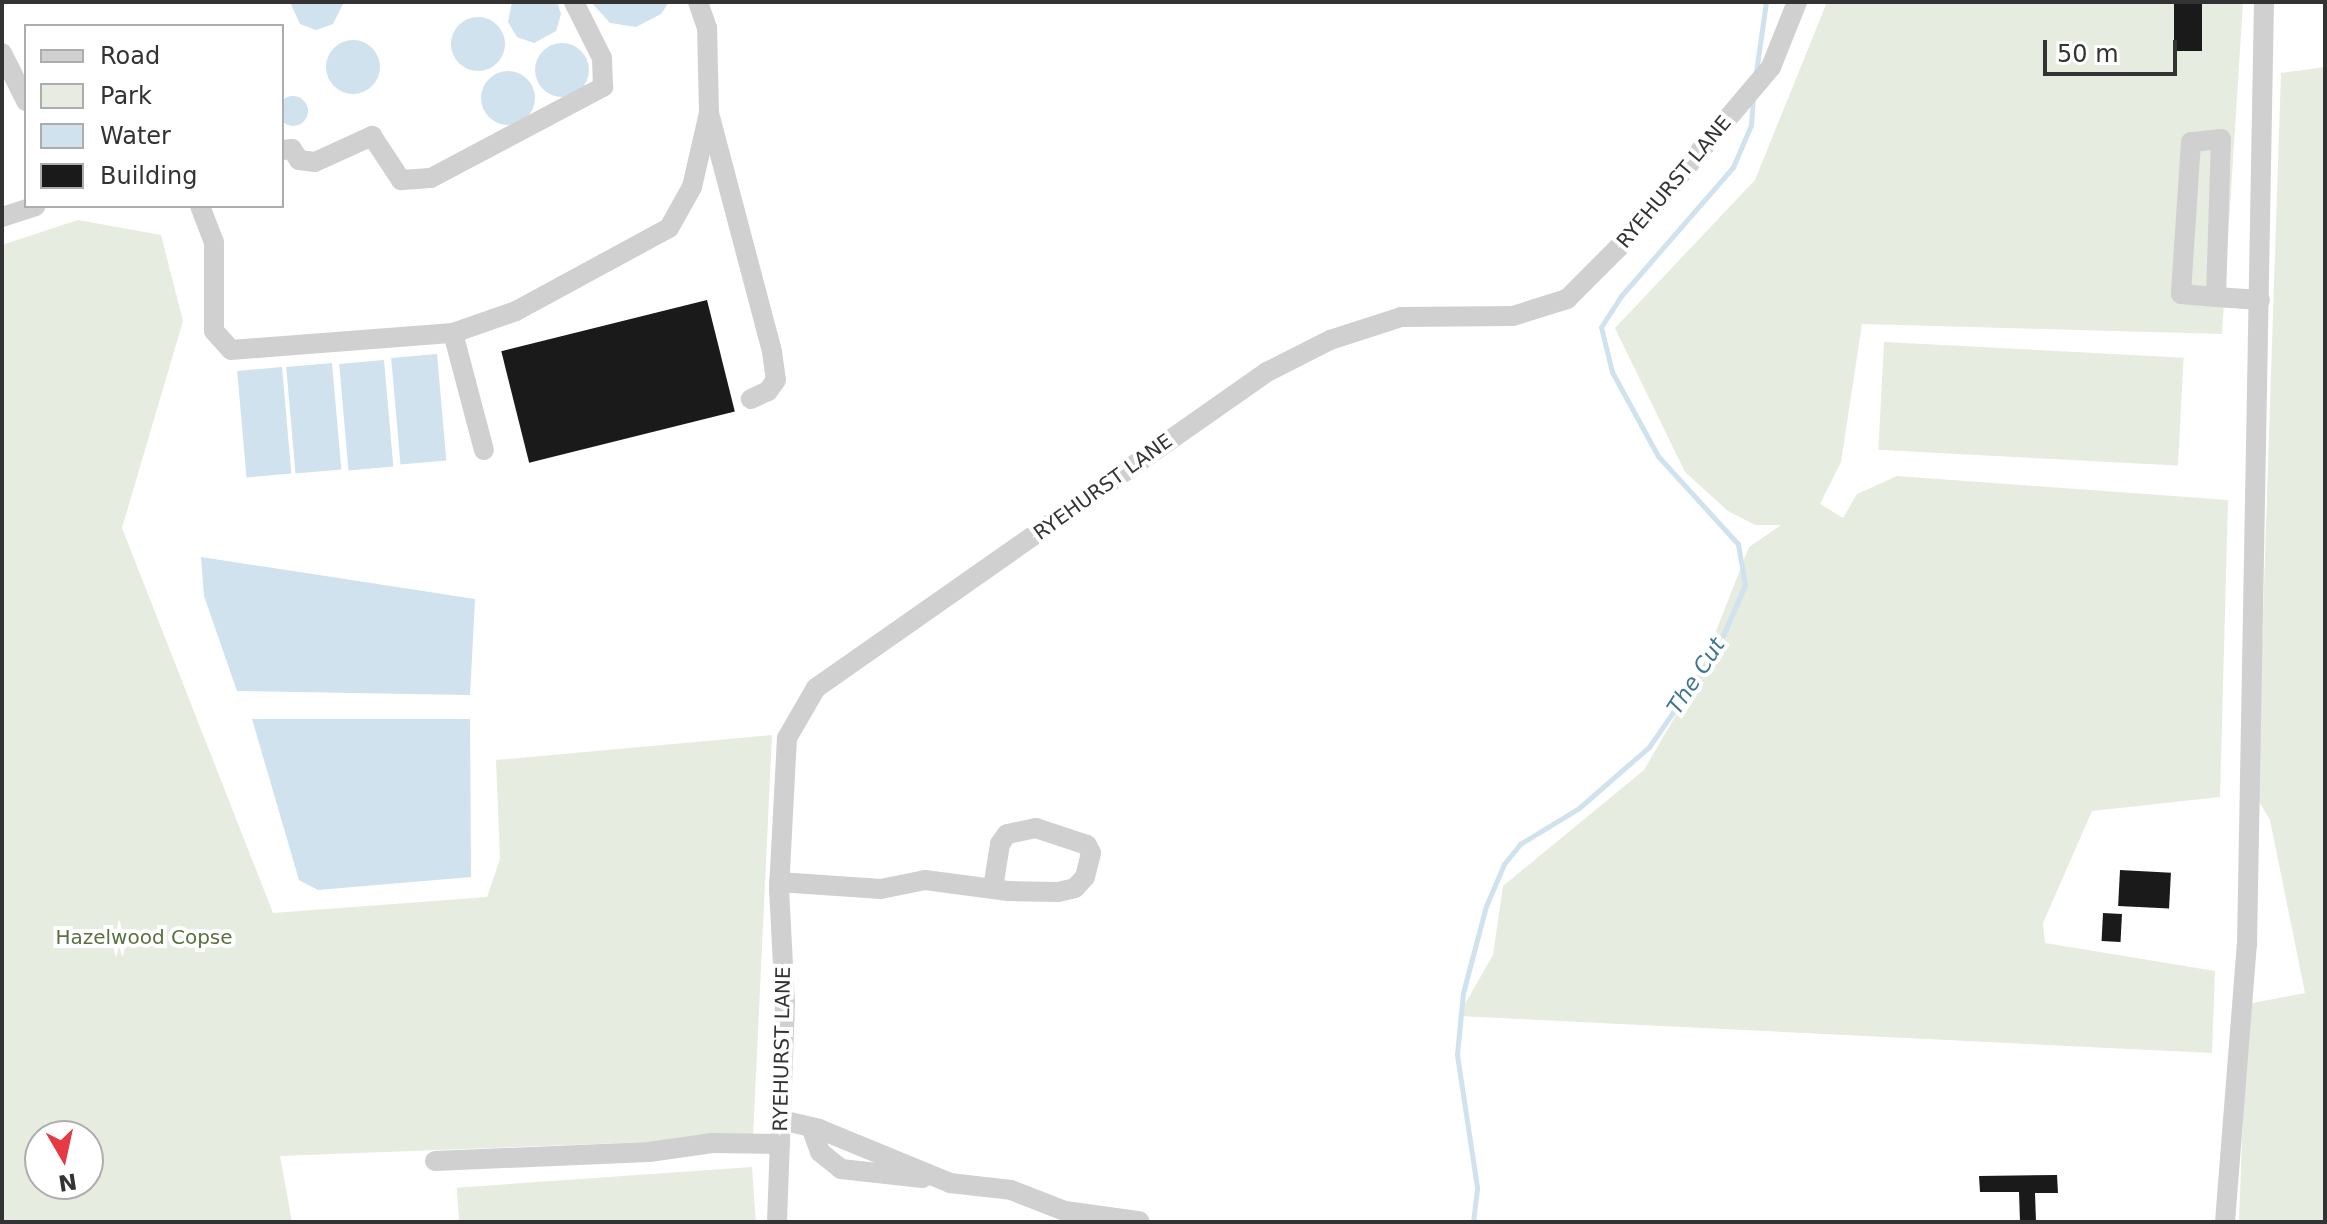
<!DOCTYPE html>
<style>
body{margin:0}
#map{position:relative;width:2327px;height:1224px;overflow:hidden;background:#fff;font-family:"DejaVu Sans",sans-serif}
div>[style]{position:absolute}
.green>*{inset:0;background:#e6ecdf;transform-origin:0 0}
.water>*{inset:0;background:#cfe2ee;transform-origin:0 0}
.round{border-radius:50%}
.stream>*{height:5px;margin:-2.5px;padding:0 2.5px;transform-origin:2.5px;border-radius:2.5px;background:#cfe2ee}
.building>*{inset:0;background:#1a1a1a;transform-origin:0 0}
.minor>*{height:20px;margin:-10px;padding:0 10px;transform-origin:10px;border-radius:10px;background:#d0d0d0}
span{translate:-50% -50%;white-space:nowrap;text-align:center;line-height:1.15;-webkit-text-stroke:8px #fff;paint-order:stroke}
.street-label{font-size:20px;color:#333}
.park-label{font-size:20px;color:#56703f}
.water-label{font-size:22px;color:#3f7597;font-style:italic}
.frame{position:absolute;inset:0;border:4px solid #333;pointer-events:none}
.legend{position:absolute;left:24px;top:24px;width:260px;height:184px;box-sizing:border-box;background:#fff;border:2px solid #adadad;margin:0;padding:10px 14px;list-style:none;font-size:24px;color:#333}
.legend li{display:flex;align-items:center;gap:16px;height:40px}
.legend b{width:40px;border:2px solid #adadad}
.north{position:absolute;left:24px;top:1120px;width:80px;height:80px;box-sizing:border-box;background:#fff;border:2px solid #adadad;border-radius:50%;rotate:171deg;font-size:22px;font-weight:700;line-height:32px;text-align:center;color:#333}
.north::after{content:'';display:block;margin:auto;width:28px;height:36px;background:#e63946;clip-path:polygon(50% 0,100% 100%,50% 72%,0 100%)}
.scale{position:absolute;left:2043px;top:40px;width:134px;height:36px;box-sizing:border-box;border:4px solid #333;border-top:0;padding-left:10px;font-size:24px;line-height:28px;white-space:nowrap;color:#333;-webkit-text-stroke:6px #fff;paint-order:stroke}
</style>
<div id="map">
<div class="green">
<div style="clip-path:polygon(1827px 2px,2243px 2px,2222px 334px,1862px 324px,1841px 462px,1820px 504px,1843px 518px,1857px 494px,1897px 476px,2228px 500px,2220px 797px,2092px 811px,2043px 923px,2045px 943px,2215px 971px,2212px 1053px,1458px 1016px,1493px 955px,1503px 886px,1644px 770px,1698px 677px,1749px 547px,1781px 525px,1755px 525px,1728px 511px,1685px 472px,1615px 328px,1755px 180px)"></div>
<div style="clip-path:polygon(2325px 67px,2325px 1222px,2239px 1222px,2247px 1004px,2305px 993px,2270px 820px,2257px 798px,2281px 73px)"></div>
<div style="clip-path:polygon(evenodd,78px 220px,161px 235px,183px 321px,122px 528px,273px 913px,487px 897px,500px 859px,496px 760px,772px 735px,753px 1138px,280px 1156px,292px 1222px,2px 1222px,2px 245px,78px 220px,40px 1136px,88px 1136px,88px 1184px,40px 1184px,40px 1136px)"></div>
<div style="left:1884px;top:342px;width:300px;height:108px;rotate:3deg"></div>
<div style="left:752px;top:1167px;width:55px;height:296px;rotate:86deg"></div>
</div>
<div class="water">
<div style="clip-path:polygon(290px 2px,344px 2px,333px 24px,316px 30px,300px 24px)"></div>
<div style="clip-path:polygon(512px 2px,557px 2px,561px 14px,556px 31px,534px 43px,517px 37px,508px 22px)"></div>
<div style="clip-path:polygon(591px 2px,669px 2px,661px 14px,636px 27px,610px 23px)"></div>
<div class="round" style="left:451px;top:17px;width:54px;height:54px"></div>
<div class="round" style="left:326px;top:40px;width:54px;height:54px"></div>
<div class="round" style="left:535px;top:43px;width:54px;height:54px"></div>
<div class="round" style="left:481px;top:71px;width:54px;height:54px"></div>
<div class="round" style="left:278px;top:96px;width:30px;height:30px"></div>
<div style="left:437px;top:354px;width:107px;height:46px;rotate:85deg"></div>
<div style="left:384px;top:360px;width:107px;height:45px;rotate:85deg"></div>
<div style="left:332px;top:363px;width:107px;height:46px;rotate:85deg"></div>
<div style="left:282px;top:367px;width:107px;height:45px;rotate:85deg"></div>
<div style="clip-path:polygon(201px 557px,475px 599px,470px 695px,237px 691px,204px 596px)"></div>
<div style="clip-path:polygon(252px 719px,470px 719px,471px 877px,318px 890px,299px 880px)"></div>
</div>
<div class="stream">
<div style="left:1756px;top:72px;width:71px;rotate:-81.9deg"></div>
<div style="left:1473px;top:1222px;width:35px;rotate:-83deg"></div>
<div style="left:1477px;top:1187px;width:134px;rotate:-98.6deg"></div>
<div style="left:1457px;top:1054px;width:61px;rotate:-84.4deg"></div>
<div style="left:1463px;top:993px;width:90px;rotate:-75.2deg"></div>
<div style="left:1486px;top:906px;width:46px;rotate:-66.8deg"></div>
<div style="left:1504px;top:864px;width:26px;rotate:-51deg"></div>
<div style="left:1520px;top:844px;width:69px;rotate:-31.4deg"></div>
<div style="left:1579px;top:808px;width:93px;rotate:-41.1deg"></div>
<div style="left:1649px;top:747px;width:121px;rotate:-55.4deg"></div>
<div style="left:1718px;top:647px;width:68px;rotate:-66.5deg"></div>
<div style="left:1745px;top:585px;width:42px;rotate:-99.7deg"></div>
<div style="left:1738px;top:544px;width:119px;rotate:-132.3deg"></div>
<div style="left:1658px;top:456px;width:96px;rotate:-118.7deg"></div>
<div style="left:1612px;top:372px;width:46px;rotate:-103.7deg"></div>
<div style="left:1601px;top:327px;width:37px;rotate:-57deg"></div>
<div style="left:1621px;top:296px;width:171px;rotate:-49deg"></div>
<div style="left:1733px;top:167px;width:46px;rotate:-66.8deg"></div>
<div style="left:1751px;top:125px;width:27px;rotate:-86deg"></div>
</div>
<div class="building">
<div style="left:2174px;top:2px;width:28px;height:49px"></div>
<div style="left:707px;top:300px;width:115px;height:212px;rotate:76deg"></div>
<div style="left:2120px;top:870px;width:51px;height:36px;rotate:3deg"></div>
<div style="left:2103px;top:913px;width:19px;height:28px;rotate:3deg"></div>
<div style="clip-path:polygon(2057px 1175px,2058px 1193px,2035px 1193px,2036px 1222px,2020px 1222px,2019px 1192px,1980px 1192px,1979px 1176px)"></div>
</div>
<div class="minor">
<div style="left:2px;top:53px;width:54px;rotate:63.4deg"></div>
<div style="left:709px;top:113px;width:247px;rotate:75.2deg"></div>
<div style="left:772px;top:352px;width:28px;rotate:82deg"></div>
<div style="left:776px;top:380px;width:14px;rotate:126deg"></div>
<div style="left:768px;top:391px;width:19px;rotate:155deg"></div>
<div style="left:282px;top:150px;width:10px;rotate:-6deg"></div>
<div style="left:292px;top:149px;width:13px;rotate:58deg"></div>
<div style="left:299px;top:160px;width:16px;rotate:7deg"></div>
<div style="left:315px;top:162px;width:63px;rotate:-24.5deg"></div>
<div style="left:372px;top:136px;width:53px;rotate:56.6deg"></div>
<div style="left:401px;top:180px;width:30px;rotate:-4deg"></div>
<div style="left:431px;top:178px;width:195px;rotate:-27.9deg"></div>
<div style="left:603px;top:87px;width:29px;rotate:-92deg"></div>
<div style="left:602px;top:58px;width:63px;rotate:-116.6deg"></div>
<div style="left:200px;top:206px;width:39px;rotate:69deg"></div>
<div style="left:214px;top:242px;width:89px;rotate:90deg"></div>
<div style="left:214px;top:331px;width:25px;rotate:48deg"></div>
<div style="left:231px;top:350px;width:223px;rotate:-4.4deg"></div>
<div style="left:453px;top:333px;width:67px;rotate:-19.2deg"></div>
<div style="left:516px;top:311px;width:174px;rotate:-28.5deg"></div>
<div style="left:669px;top:228px;width:47px;rotate:-60.7deg"></div>
<div style="left:692px;top:187px;width:76px;rotate:-77.1deg"></div>
<div style="left:709px;top:113px;width:85px;rotate:-91.3deg"></div>
<div style="left:707px;top:28px;width:28px;rotate:-109deg"></div>
<div style="left:2px;top:217px;width:35px;rotate:-18deg"></div>
<div style="left:2216px;top:297px;width:158px;rotate:-88.2deg"></div>
<div style="left:2221px;top:139px;width:30px;rotate:174deg"></div>
<div style="left:2191px;top:142px;width:152px;rotate:93.8deg"></div>
<div style="left:2181px;top:294px;width:35px;rotate:5deg"></div>
<div style="left:2216px;top:297px;width:44px;rotate:3.9deg"></div>
<div style="left:453px;top:333px;width:121px;rotate:75.2deg"></div>
<div style="left:779px;top:882px;width:102px;rotate:3.9deg"></div>
<div style="left:881px;top:889px;width:45px;rotate:-11.6deg"></div>
<div style="left:925px;top:880px;width:84px;rotate:7.5deg"></div>
<div style="left:1008px;top:891px;width:50px;rotate:1.1deg"></div>
<div style="left:1058px;top:892px;width:17px;rotate:-13deg"></div>
<div style="left:1075px;top:888px;width:15px;rotate:-48deg"></div>
<div style="left:1085px;top:877px;width:25px;rotate:-76deg"></div>
<div style="left:1091px;top:853px;width:9px;rotate:-117deg"></div>
<div style="left:1087px;top:845px;width:54px;rotate:-161.6deg"></div>
<div style="left:1036px;top:828px;width:30px;rotate:168deg"></div>
<div style="left:1007px;top:834px;width:12px;rotate:125deg"></div>
<div style="left:1000px;top:844px;width:45px;rotate:99deg"></div>
<div style="left:781px;top:1120px;width:39px;rotate:13deg"></div>
<div style="left:819px;top:1129px;width:142px;rotate:22.4deg"></div>
<div style="left:950px;top:1183px;width:61px;rotate:6.5deg"></div>
<div style="left:1011px;top:1190px;width:58px;rotate:21.3deg"></div>
<div style="left:1065px;top:1211px;width:75px;rotate:7.7deg"></div>
<div style="left:811px;top:1127px;width:27px;rotate:70deg"></div>
<div style="left:820px;top:1152px;width:27px;rotate:39deg"></div>
<div style="left:841px;top:1169px;width:82px;rotate:6.3deg"></div>
<div style="left:435px;top:1161px;width:214px;rotate:-2.4deg"></div>
<div style="left:649px;top:1152px;width:64px;rotate:-8.1deg"></div>
<div style="left:712px;top:1143px;width:68px;rotate:0.8deg"></div>
<div style="left:777px;top:1222px;width:219px;rotate:-87.9deg"></div>
<div style="left:785px;top:1003px;width:113px;rotate:-93deg"></div>
<div style="left:779px;top:890px;width:152px;rotate:-87deg"></div>
<div style="left:787px;top:738px;width:58px;rotate:-59.9deg"></div>
<div style="left:816px;top:688px;width:551px;rotate:-35.02deg"></div>
<div style="left:1267px;top:372px;width:71px;rotate:-26.9deg"></div>
<div style="left:1330px;top:340px;width:75px;rotate:-17.9deg"></div>
<div style="left:1401px;top:317px;width:112px;rotate:-0.5deg"></div>
<div style="left:1513px;top:316px;width:57px;rotate:-17.5deg"></div>
<div style="left:1567px;top:299px;width:74px;rotate:-45deg"></div>
<div style="left:1619px;top:247px;width:236px;rotate:-49.8deg"></div>
<div style="left:1771px;top:67px;width:70px;rotate:-68.2deg"></div>
<div style="left:2225px;top:1222px;width:278px;rotate:-85.5deg"></div>
<div style="left:2247px;top:945px;width:943px;rotate:-88.97deg"></div>
</div>
<div class="street-label">
<span style="left:1674px;top:182px;rotate:-50deg">RYEHURST LANE</span>
<span style="left:1103px;top:487px;rotate:-36deg">RYEHURST LANE</span>
<span style="left:782px;top:1049px;rotate:-89deg">RYEHURST LANE</span>
</div>
<div class="park-label">
<span style="left:144px;top:937px">Hazelwood Copse</span>
</div>
<div class="water-label">
<span style="left:1696px;top:676px;rotate:-57deg">The Cut</span>
</div>
<div class="frame"></div>
<ul class="legend">
<li><b style="height:10px;background:#d0d0d0"></b>Road</li>
<li><b style="height:22px;background:#e6ecdf"></b>Park</li>
<li><b style="height:22px;background:#cfe2ee"></b>Water</li>
<li><b style="height:22px;background:#1a1a1a"></b>Building</li>
</ul>
<div class="north">N</div>
<div class="scale">50 m</div>
</div>
